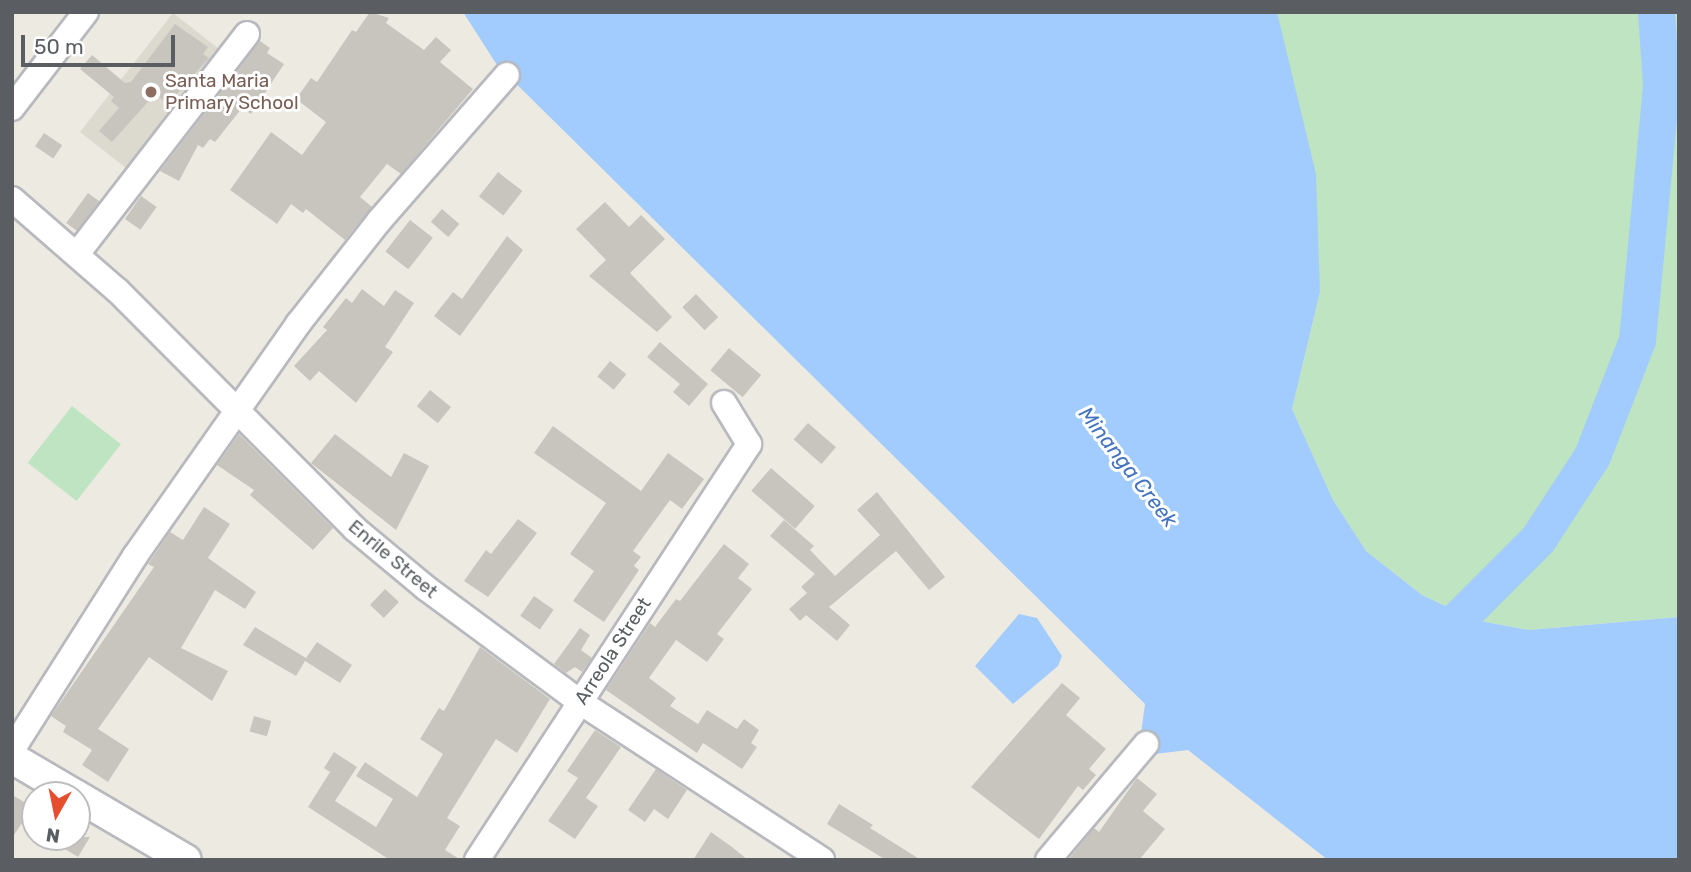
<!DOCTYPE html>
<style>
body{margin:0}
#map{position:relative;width:1691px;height:872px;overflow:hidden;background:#edebe1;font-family:Rubik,sans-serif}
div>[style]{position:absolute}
.education>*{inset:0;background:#dcdacf;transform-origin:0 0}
.green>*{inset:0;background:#bee4c2;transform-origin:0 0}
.water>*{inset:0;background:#a1ccfd}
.river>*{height:37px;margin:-18.5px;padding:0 18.5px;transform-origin:18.5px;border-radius:18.5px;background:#a1ccfd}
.building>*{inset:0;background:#c8c5bf;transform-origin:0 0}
.roads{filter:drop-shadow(2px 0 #b7b9be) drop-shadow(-2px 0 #b7b9be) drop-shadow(0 2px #b7b9be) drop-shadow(0 -2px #b7b9be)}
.minor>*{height:24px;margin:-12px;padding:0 12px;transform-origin:12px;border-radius:12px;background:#fff}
.tertiary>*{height:30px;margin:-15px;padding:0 15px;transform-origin:15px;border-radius:15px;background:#fff}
.dots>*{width:19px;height:19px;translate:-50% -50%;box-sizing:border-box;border:4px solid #fff;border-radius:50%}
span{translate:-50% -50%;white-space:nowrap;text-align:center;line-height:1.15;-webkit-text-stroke:6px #fff;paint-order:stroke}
.education-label{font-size:19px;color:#785e54}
.left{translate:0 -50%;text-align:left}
.street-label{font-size:19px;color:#5a5d62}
.water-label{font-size:21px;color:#4474c0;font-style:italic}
.frame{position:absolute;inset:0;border:14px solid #5a5d62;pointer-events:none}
.north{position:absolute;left:21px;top:781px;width:70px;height:70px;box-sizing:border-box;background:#fff;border:2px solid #bdbec0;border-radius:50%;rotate:189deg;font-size:19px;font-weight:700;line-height:28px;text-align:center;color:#5a5d62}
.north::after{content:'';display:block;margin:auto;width:24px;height:32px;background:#e54f2f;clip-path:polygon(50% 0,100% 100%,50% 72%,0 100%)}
.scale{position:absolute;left:21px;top:35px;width:154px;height:32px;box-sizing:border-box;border:4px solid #5a5d62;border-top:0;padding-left:9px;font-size:21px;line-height:24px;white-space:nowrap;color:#5a5d62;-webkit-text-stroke:5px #fff;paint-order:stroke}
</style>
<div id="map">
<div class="education">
<div style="left:173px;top:13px;width:62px;height:151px;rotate:38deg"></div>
</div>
<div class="green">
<div style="clip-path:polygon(1277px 12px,1679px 12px,1679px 617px,1529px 630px,1475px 620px,1422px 595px,1366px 551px,1333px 500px,1292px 409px,1320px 292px)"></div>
<div style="left:72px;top:406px;width:62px;height:72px;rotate:38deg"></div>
</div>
<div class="water">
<div style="clip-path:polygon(463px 12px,1277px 12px,1316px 174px,1320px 292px,1292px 409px,1333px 500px,1366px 551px,1422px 595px,1475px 620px,1529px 630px,1679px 617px,1679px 860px,1328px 860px,1188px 750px,1155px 754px,1141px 733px,1145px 704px,497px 65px)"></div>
<div style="clip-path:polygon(1019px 614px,1037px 618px,1062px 656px,1058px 666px,1013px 704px,975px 666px)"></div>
</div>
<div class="river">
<div style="left:1427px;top:650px;width:157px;rotate:-45deg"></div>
<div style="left:1538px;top:539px;width:99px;rotate:-57deg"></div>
<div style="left:1592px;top:456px;width:124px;rotate:-68.8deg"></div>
<div style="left:1637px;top:340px;width:256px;rotate:-84.6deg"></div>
<div style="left:1661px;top:85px;width:73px;rotate:-93.9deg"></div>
</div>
<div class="building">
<div style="clip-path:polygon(370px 12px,389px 18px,386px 23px,424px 50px,436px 37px,451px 50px,440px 62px,473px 89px,401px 174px,387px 164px,360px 197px,372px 207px,345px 240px,306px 209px,303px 213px,291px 204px,277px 224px,230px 190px,271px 132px,302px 155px,326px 122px,296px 99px,311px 78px,317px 82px,352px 30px,356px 32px)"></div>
<div style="clip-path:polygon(175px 24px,208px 47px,203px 54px,209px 58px,168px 104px,155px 94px,112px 142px,99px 131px,119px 108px,111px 101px,114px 97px,80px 69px,92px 55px,125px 83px,131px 82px)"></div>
<div style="clip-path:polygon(260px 41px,270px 48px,267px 53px,284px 64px,251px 114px,242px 108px,215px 142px,210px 139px,203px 148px,198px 145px,179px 181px,160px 171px)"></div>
<div style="left:44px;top:133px;width:22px;height:16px;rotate:34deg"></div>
<div style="left:498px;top:172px;width:31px;height:31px;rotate:38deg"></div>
<div style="left:88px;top:193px;width:14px;height:37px;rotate:36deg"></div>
<div style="left:141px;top:196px;width:19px;height:28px;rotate:35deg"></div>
<div style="clip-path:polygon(605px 202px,629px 227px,641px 215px,665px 239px,630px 273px,672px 317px,657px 332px,589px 276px,606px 260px,576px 229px)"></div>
<div style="left:442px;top:209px;width:23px;height:17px;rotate:41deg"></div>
<div style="left:410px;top:220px;width:29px;height:40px;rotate:38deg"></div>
<div style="clip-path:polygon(507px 236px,523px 250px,460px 336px,434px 316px,453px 292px,462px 299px)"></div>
<div style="clip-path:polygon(362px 289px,384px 306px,395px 290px,414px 303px,385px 347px,393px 352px,356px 403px,319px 371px,310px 381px,294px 366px,327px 330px,323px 327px,346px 298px,352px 303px)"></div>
<div style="left:696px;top:294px;width:32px;height:19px;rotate:46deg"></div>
<div style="clip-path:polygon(660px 342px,708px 384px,689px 406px,673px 392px,680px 384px,647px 357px)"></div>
<div style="left:729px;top:348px;width:42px;height:29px;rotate:40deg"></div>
<div style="left:610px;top:361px;width:21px;height:20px;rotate:39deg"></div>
<div style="left:430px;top:390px;width:27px;height:21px;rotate:39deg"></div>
<div style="left:808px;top:423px;width:37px;height:22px;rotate:41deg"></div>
<div style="clip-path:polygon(553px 426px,641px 491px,668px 453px,704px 479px,682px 509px,670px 500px,633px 551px,641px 557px,634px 566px,639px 570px,604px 622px,573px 601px,594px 571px,570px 554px,606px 503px,534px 453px)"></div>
<div style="clip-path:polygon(239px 434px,333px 528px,313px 550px,250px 495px,254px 490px,217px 465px)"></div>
<div style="clip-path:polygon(335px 434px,391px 477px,404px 453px,429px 466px,396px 530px,311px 463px)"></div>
<div style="left:771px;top:468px;width:58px;height:30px;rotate:41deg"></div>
<div style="clip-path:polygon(877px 492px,945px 577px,929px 590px,896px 551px,829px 607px,850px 625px,837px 641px,806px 615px,800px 621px,789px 609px,807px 593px,801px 587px,815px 574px,770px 536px,784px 520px,814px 546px,810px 550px,835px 576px,880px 535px,857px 510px)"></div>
<div style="clip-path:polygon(204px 507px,230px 524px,208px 558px,256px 592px,245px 609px,215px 590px,181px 648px,228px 671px,212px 701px,149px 657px,98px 729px,129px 749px,108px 782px,82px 765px,92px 750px,63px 732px,66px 726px,51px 716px,154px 567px,148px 564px,170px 532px,183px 540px)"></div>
<div style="clip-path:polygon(518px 519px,537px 533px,488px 597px,464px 581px,486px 550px,491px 554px)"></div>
<div style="clip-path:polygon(724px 544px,749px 564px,738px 578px,752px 589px,717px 634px,724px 639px,707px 662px,676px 640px,649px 678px,676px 698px,670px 706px,698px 724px,707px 710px,737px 729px,744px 719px,759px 730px,751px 743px,757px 747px,742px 769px,703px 743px,697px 753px,606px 690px,650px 623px,655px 627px,676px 599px,680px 601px)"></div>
<div style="left:385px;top:589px;width:19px;height:22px;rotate:43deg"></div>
<div style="left:534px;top:596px;width:24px;height:24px;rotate:35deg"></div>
<div style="clip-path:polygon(255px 627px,306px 658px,317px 642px,352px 665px,340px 683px,305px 661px,296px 676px,243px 645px)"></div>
<div style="clip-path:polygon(580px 628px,590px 635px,581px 650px,592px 658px,582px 672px,575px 667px,566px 673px,554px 664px)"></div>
<div style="clip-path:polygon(480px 647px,550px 699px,517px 753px,496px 739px,447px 818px,460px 826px,445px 850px,461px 860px,390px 860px,308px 807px,330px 772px,324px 768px,334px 752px,357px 767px,335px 801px,376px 827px,393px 799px,356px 776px,365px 762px,417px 797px,443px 754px,420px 739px,439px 708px,444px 711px)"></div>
<div style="clip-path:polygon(1062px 683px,1080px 698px,1066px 715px,1106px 749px,1089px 769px,1096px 775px,1083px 790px,1078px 786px,1039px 839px,971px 787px)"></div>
<div style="left:254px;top:716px;width:18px;height:16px;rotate:16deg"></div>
<div style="clip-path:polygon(595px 730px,621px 747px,586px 798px,598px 806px,575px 839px,548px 821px,578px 778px,567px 771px)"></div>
<div style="clip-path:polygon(656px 769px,687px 790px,668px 819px,654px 809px,645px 822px,628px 810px)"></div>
<div style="clip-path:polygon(1137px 778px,1157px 794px,1143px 811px,1165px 829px,1139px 860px,1068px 860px,1094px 828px,1099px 832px)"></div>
<div style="clip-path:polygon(12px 795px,35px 808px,35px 826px,24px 820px,12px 838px)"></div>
<div style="clip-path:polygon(839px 804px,873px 825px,870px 828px,921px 860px,886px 860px,827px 824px)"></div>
<div style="clip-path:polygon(711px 832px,732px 847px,748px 860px,693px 860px)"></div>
<div style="clip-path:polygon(45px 837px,90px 837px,78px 857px)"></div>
</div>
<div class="roads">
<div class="minor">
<div style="left:12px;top:108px;width:121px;rotate:-52.4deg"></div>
<div style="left:12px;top:199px;width:140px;rotate:41deg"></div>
<div style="left:118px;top:291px;width:336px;rotate:45.1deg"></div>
<div style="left:355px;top:529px;width:92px;rotate:39.7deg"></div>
<div style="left:426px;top:588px;width:192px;rotate:36.5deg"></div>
<div style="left:580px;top:702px;width:289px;rotate:33.1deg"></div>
<div style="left:77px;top:254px;width:278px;rotate:-52.3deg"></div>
<div style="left:12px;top:750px;width:230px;rotate:-57.6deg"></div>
<div style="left:135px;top:556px;width:284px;rotate:-54.9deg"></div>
<div style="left:298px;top:324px;width:131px;rotate:-51.8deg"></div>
<div style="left:379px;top:221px;width:194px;rotate:-48.8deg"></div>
<div style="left:477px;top:860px;width:497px;rotate:-56.8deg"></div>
<div style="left:749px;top:444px;width:48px;rotate:-121.4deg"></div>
<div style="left:1048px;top:860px;width:152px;rotate:-49.8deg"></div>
</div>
<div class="tertiary">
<div style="left:12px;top:758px;width:73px;rotate:30.4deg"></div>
<div style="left:77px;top:796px;width:126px;rotate:30.4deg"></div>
</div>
</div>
<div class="dots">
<div style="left:151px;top:92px;background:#8d6e63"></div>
</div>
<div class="education-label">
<span class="left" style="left:165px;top:92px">Santa Maria<br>Primary School</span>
</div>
<div class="street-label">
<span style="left:393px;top:559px;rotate:40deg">Enrile Street</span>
<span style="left:613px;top:651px;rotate:-57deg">Arreola Street</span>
</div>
<div class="water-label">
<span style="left:1128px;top:467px;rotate:52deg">Minanga Creek</span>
</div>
<div class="frame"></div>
<div class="north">N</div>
<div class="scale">50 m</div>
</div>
